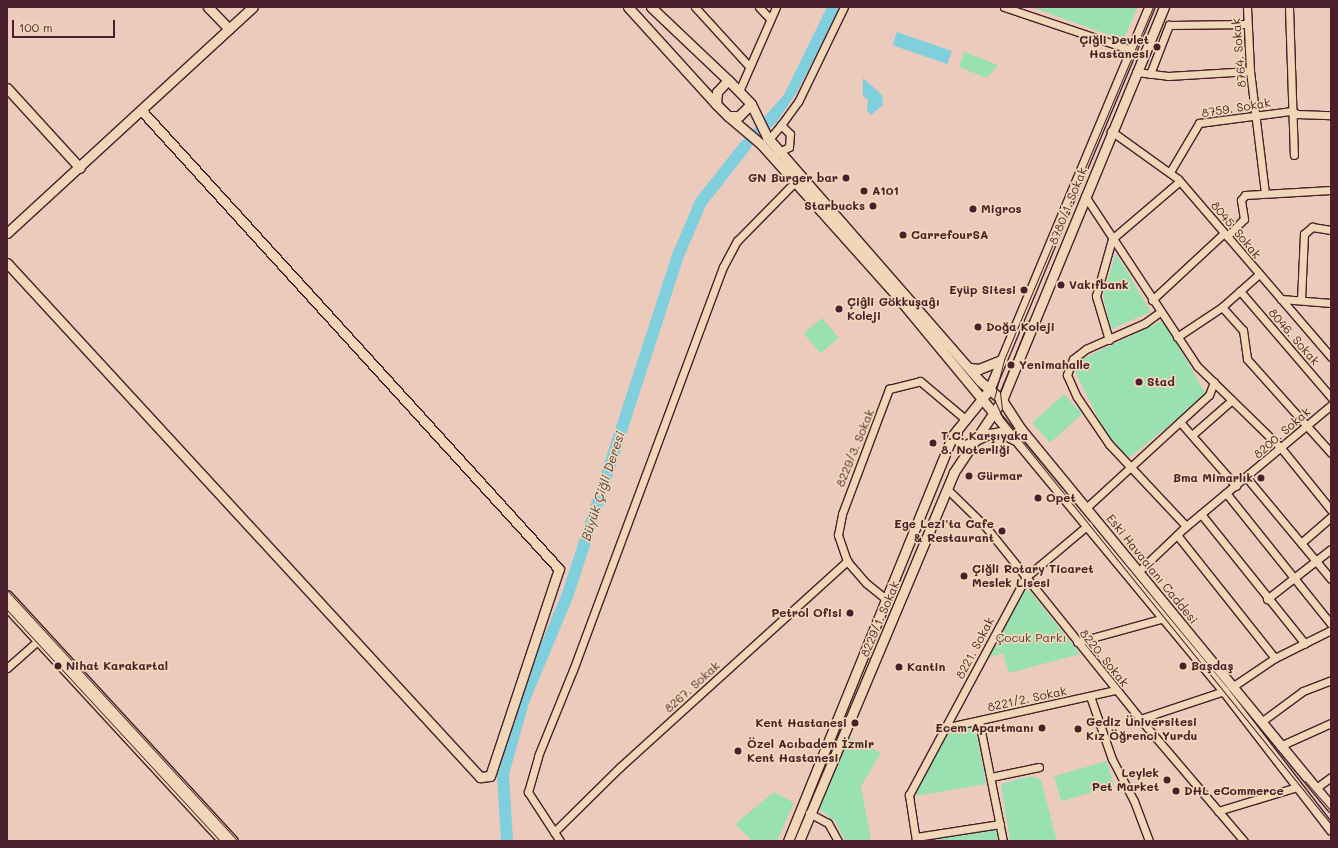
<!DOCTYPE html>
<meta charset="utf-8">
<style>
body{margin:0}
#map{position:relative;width:1338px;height:848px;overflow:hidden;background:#edcbbc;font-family:Mali,sans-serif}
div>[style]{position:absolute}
.green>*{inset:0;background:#99e1b0;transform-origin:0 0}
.water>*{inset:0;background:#80cfdd;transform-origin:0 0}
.river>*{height:12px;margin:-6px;padding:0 6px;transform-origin:6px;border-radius:6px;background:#80cfdd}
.roads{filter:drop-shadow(1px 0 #4a1f2b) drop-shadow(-1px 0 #4a1f2b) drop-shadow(0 1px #4a1f2b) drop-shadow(0 -1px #4a1f2b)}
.minor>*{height:7px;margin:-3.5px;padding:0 3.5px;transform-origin:3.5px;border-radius:3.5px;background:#f0d7b8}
.tertiary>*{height:9px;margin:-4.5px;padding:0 4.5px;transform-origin:4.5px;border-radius:4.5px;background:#f0d7b8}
.tram>*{height:1px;margin:-0.5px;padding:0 0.5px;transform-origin:0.5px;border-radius:0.5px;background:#4a1f2b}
.dots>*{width:11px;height:11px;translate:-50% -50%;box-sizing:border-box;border:2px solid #f0d7b8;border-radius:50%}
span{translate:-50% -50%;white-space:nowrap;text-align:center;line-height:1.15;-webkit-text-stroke:3.5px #f0d7b8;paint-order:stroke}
.poi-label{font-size:12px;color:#4a1f2b;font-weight:700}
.right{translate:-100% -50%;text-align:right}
.left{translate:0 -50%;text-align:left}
.street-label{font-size:12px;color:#4a1f2b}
.park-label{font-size:12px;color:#563c3f}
.water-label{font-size:13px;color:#55424f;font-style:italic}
.frame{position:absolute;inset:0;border:8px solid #4a1f2b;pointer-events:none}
.scale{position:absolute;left:12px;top:20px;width:103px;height:18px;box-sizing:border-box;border:2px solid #4a1f2b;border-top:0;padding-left:5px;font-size:12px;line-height:14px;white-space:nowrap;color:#4a1f2b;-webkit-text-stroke:3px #f0d7b8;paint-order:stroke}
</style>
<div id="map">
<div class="green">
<div style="clip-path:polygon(1031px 7px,1138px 7px,1123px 40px)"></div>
<div style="clip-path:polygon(964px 52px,998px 65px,987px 78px,959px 67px)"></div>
<div style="clip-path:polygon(1116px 253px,1151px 312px,1111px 329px,1103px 295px)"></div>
<div style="left:822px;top:318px;width:26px;height:24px;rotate:50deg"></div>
<div style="clip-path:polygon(1164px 320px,1206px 395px,1129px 458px,1109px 439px,1073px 368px,1082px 359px)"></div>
<div style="left:1064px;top:394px;width:27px;height:43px;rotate:48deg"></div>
<div style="clip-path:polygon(1029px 590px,1080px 654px,1009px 673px,1003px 653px,986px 659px,1024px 591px)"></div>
<div style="clip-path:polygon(975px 725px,986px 784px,916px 796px,915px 790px,945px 731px)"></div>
<div style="clip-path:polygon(847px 736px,881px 753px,861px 786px,871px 841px,845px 841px,835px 821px,816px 807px)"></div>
<div style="left:1107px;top:761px;width:26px;height:55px;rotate:74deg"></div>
<div style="clip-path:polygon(1031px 776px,1041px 780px,1057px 841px,1010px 841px,1001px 784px)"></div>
<div style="clip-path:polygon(774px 792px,794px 803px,777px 841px,752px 841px,735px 824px)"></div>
<div style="clip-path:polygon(996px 829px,998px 841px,923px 841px)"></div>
</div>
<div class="water">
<div style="clip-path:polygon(827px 7px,841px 7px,797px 92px,776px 123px,748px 149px,742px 142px,784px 95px)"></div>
<div style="left:897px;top:32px;width:58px;height:14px;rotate:19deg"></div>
<div style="clip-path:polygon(863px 78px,882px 95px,883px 105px,871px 115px,867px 111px,868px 100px,863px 96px)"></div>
</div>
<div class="river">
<div style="left:507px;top:841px;width:67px;rotate:-93.4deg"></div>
<div style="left:503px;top:774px;width:75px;rotate:-74.5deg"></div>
<div style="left:523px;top:702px;width:117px;rotate:-67.4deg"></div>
<div style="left:568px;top:594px;width:359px;rotate:-72deg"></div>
<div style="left:679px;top:253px;width:56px;rotate:-66.7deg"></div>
<div style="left:701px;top:202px;width:71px;rotate:-51.8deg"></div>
</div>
<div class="roads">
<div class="minor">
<div style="left:695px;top:7px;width:79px;rotate:47.6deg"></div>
<div style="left:759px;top:7px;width:16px;rotate:47deg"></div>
<div style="left:1004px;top:7px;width:135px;rotate:18.6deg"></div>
<div style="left:1247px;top:7px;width:64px;rotate:87.3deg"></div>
<div style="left:1250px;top:71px;width:123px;rotate:83deg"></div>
<div style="left:1289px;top:7px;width:148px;rotate:88.1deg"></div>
<div style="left:1136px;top:72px;width:32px;rotate:7deg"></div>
<div style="left:1168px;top:76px;width:82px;rotate:-3.5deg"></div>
<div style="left:1150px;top:74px;width:53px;rotate:-68.8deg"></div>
<div style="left:1169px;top:25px;width:78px;rotate:-0.7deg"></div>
<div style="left:740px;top:89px;width:90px;rotate:-66.3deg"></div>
<div style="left:1111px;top:131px;width:82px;rotate:35.6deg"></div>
<div style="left:1178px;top:179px;width:235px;rotate:49.3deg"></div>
<div style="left:769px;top:139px;width:18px;rotate:-49deg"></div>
<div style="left:777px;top:153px;width:13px;rotate:-27deg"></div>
<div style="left:789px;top:147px;width:13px;rotate:-86deg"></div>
<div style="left:790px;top:134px;width:13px;rotate:-135deg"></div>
<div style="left:781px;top:125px;width:29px;rotate:-54deg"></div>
<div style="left:798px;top:102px;width:106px;rotate:-64.2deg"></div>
<div style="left:1170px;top:172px;width:57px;rotate:-59.4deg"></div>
<div style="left:1199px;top:123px;width:94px;rotate:-7.4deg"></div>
<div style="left:1292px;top:111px;width:6px;rotate:31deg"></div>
<div style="left:1297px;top:114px;width:34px;rotate:2deg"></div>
<div style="left:1085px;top:196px;width:204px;rotate:56.6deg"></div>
<div style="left:1197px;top:366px;width:117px;rotate:44.3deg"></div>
<div style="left:1281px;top:448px;width:80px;rotate:51.1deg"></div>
<div style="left:1227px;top:236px;width:24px;rotate:-45deg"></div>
<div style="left:1244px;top:219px;width:19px;rotate:-99deg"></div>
<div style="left:1241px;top:200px;width:6px;rotate:-51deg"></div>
<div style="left:1245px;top:195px;width:86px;rotate:-3.3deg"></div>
<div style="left:1240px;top:291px;width:140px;rotate:49.4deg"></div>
<div style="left:1281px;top:299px;width:50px;rotate:4.6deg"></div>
<div style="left:1152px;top:300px;width:98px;rotate:-42.9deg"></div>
<div style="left:1301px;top:300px;width:66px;rotate:-87.4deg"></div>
<div style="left:1304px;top:234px;width:11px;rotate:-41deg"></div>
<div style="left:1312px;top:227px;width:19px;rotate:9deg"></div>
<div style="left:1222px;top:307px;width:31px;rotate:48deg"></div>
<div style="left:1243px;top:330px;width:29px;rotate:82deg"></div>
<div style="left:1247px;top:359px;width:126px;rotate:48.2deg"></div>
<div style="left:1160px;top:312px;width:19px;rotate:144deg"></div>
<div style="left:1145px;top:323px;width:64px;rotate:156.2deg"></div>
<div style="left:1086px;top:349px;width:16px;rotate:142deg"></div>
<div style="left:1073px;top:359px;width:17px;rotate:111deg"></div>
<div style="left:1067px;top:375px;width:24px;rotate:66deg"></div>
<div style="left:1077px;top:397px;width:57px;rotate:55.8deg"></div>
<div style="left:1109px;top:444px;width:112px;rotate:46.8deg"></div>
<div style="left:1177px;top:337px;width:54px;rotate:-33.7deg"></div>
<div style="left:1222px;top:307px;width:50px;rotate:-41.7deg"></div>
<div style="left:1109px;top:340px;width:46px;rotate:-106.5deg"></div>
<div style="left:1096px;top:296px;width:59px;rotate:-74.3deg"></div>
<div style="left:1112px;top:239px;width:89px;rotate:-40.5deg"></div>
<div style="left:1180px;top:422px;width:85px;rotate:48.8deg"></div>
<div style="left:1192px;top:435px;width:53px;rotate:-41.2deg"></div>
<div style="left:1246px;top:477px;width:133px;rotate:50.2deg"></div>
<div style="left:947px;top:489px;width:53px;rotate:44.2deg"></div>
<div style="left:985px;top:526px;width:248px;rotate:51.2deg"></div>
<div style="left:1140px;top:719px;width:160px;rotate:49.6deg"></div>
<div style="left:1226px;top:493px;width:168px;rotate:51.3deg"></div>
<div style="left:1086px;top:508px;width:167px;rotate:-42.6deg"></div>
<div style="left:1209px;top:395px;width:14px;rotate:-69deg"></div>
<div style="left:1201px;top:514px;width:166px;rotate:51.3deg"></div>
<div style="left:1177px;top:535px;width:157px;rotate:51.5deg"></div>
<div style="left:1301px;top:543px;width:40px;rotate:-41deg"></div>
<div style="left:1138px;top:572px;width:64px;rotate:-43.7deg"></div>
<div style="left:1184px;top:528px;width:192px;rotate:-39.9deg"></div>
<div style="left:1267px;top:599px;width:81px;rotate:-38deg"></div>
<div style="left:887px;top:600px;width:27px;rotate:-141deg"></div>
<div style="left:866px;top:583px;width:29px;rotate:-131deg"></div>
<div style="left:847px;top:561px;width:28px;rotate:-109deg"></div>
<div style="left:838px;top:535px;width:21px;rotate:-79deg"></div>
<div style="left:842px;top:514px;width:134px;rotate:-69.4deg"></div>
<div style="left:889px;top:389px;width:32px;rotate:-14deg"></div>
<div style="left:920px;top:381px;width:57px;rotate:40.1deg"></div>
<div style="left:1077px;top:642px;width:90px;rotate:-15.4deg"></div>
<div style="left:7px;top:668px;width:45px;rotate:-41.4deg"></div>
<div style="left:1232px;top:687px;width:52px;rotate:-34deg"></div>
<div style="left:1275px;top:658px;width:63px;rotate:-26.6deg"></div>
<div style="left:1090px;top:696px;width:67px;rotate:70.8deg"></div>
<div style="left:1112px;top:759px;width:47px;rotate:62.4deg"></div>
<div style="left:1134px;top:801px;width:43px;rotate:69.4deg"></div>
<div style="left:1140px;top:719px;width:89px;rotate:-18.4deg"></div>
<div style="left:979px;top:721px;width:122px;rotate:78.7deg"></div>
<div style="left:1261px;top:722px;width:52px;rotate:-36.4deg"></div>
<div style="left:1303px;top:691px;width:30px;rotate:-21deg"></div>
<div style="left:944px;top:728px;width:176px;rotate:-12.5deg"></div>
<div style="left:1280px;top:746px;width:56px;rotate:-24.3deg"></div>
<div style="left:991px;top:777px;width:49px;rotate:-11.8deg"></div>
<div style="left:1316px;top:788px;width:19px;rotate:-36deg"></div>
<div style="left:1218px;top:811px;width:83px;rotate:-16.9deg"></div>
<div style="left:809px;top:813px;width:21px;rotate:28deg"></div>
<div style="left:828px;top:823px;width:21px;rotate:61deg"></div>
<div style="left:554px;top:832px;width:93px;rotate:-44.6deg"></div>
<div style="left:620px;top:767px;width:307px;rotate:-42.2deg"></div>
<div style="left:916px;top:837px;width:85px;rotate:-8.8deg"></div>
<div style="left:560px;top:841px;width:59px;rotate:-123.1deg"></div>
<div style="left:528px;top:792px;width:37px;rotate:-74deg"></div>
<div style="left:538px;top:756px;width:93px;rotate:-67.9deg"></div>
<div style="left:573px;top:670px;width:430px;rotate:-69.6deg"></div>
<div style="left:723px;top:267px;width:30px;rotate:-62deg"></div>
<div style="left:737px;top:241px;width:83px;rotate:-45.5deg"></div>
<div style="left:916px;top:841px;width:47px;rotate:-98.7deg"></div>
<div style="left:909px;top:795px;width:247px;rotate:-61.8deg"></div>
<div style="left:1026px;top:577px;width:81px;rotate:-40deg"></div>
</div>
<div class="tertiary">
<div style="left:208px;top:7px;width:30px;rotate:46deg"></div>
<div style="left:628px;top:7px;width:131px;rotate:47.8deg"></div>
<div style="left:651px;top:7px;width:106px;rotate:43.5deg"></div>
<div style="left:728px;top:80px;width:33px;rotate:46deg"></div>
<div style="left:751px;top:104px;width:17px;rotate:135deg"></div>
<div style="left:739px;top:116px;width:11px;rotate:180deg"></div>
<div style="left:728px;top:116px;width:17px;rotate:-135deg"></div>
<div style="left:716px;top:104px;width:12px;rotate:-85deg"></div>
<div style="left:717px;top:92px;width:16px;rotate:-47deg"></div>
<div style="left:7px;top:88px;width:108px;rotate:47.6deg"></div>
<div style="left:751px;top:104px;width:37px;rotate:64deg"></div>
<div style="left:767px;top:137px;width:325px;rotate:48.9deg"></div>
<div style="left:981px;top:382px;width:28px;rotate:41deg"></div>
<div style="left:1002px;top:400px;width:35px;rotate:57deg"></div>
<div style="left:1021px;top:429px;width:489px;rotate:50.6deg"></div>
<div style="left:728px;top:116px;width:43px;rotate:40.3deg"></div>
<div style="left:761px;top:144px;width:201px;rotate:48.2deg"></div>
<div style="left:895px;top:294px;width:516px;rotate:50.35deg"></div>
<div style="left:1224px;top:691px;width:175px;rotate:52.4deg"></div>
<div style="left:7px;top:233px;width:334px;rotate:-42.6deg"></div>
<div style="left:7px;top:263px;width:699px;rotate:47.38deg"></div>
<div style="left:480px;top:777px;width:10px;rotate:-6deg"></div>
<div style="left:490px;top:776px;width:218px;rotate:-71.6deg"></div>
<div style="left:559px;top:569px;width:619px;rotate:-132.32deg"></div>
<div style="left:970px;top:368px;width:9px;rotate:6deg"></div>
<div style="left:979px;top:369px;width:24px;rotate:-22deg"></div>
<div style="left:957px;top:430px;width:8px;rotate:97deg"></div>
<div style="left:956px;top:438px;width:11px;rotate:49deg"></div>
<div style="left:963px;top:446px;width:29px;rotate:-25deg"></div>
<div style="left:989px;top:434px;width:11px;rotate:-10deg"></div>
<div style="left:1000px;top:432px;width:15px;rotate:28deg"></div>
<div style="left:7px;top:595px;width:334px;rotate:47.4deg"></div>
<div style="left:7px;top:607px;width:318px;rotate:47.3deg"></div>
<div style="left:788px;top:841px;width:438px;rotate:-67.9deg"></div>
<div style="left:953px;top:435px;width:58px;rotate:-51.3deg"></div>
<div style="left:989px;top:390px;width:415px;rotate:-67.3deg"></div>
<div style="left:799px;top:841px;width:400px;rotate:-67.2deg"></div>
<div style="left:954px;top:472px;width:87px;rotate:-56.3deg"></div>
<div style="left:1002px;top:400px;width:425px;rotate:-67.6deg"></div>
</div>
</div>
<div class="tram">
<div style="left:1153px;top:7px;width:383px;rotate:112.9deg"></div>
<div style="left:1004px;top:360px;width:40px;rotate:104.4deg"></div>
<div style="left:994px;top:399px;width:21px;rotate:65deg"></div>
<div style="left:1003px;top:418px;width:522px;rotate:51.07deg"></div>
<div style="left:1002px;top:409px;width:16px;rotate:-97deg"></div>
<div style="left:1000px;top:393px;width:79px;rotate:-68.6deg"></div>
<div style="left:7px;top:590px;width:341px;rotate:47.4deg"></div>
<div style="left:7px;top:610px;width:314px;rotate:47.3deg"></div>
<div style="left:1305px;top:781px;width:40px;rotate:49deg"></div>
</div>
<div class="dots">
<div style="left:1157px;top:47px;background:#4a1f2b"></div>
<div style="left:846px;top:178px;background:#4a1f2b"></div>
<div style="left:864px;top:191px;background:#4a1f2b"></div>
<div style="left:873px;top:206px;background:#4a1f2b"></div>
<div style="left:973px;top:209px;background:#4a1f2b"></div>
<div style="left:903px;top:235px;background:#4a1f2b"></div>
<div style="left:1061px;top:285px;background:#4a1f2b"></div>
<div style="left:1024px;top:290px;background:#4a1f2b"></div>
<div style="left:839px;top:309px;background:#4a1f2b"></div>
<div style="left:978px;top:327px;background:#4a1f2b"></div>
<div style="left:1011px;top:365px;background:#4a1f2b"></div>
<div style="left:1139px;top:382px;background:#4a1f2b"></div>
<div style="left:933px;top:443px;background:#4a1f2b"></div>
<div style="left:969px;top:476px;background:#4a1f2b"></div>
<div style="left:1261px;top:478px;background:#4a1f2b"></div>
<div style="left:1038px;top:498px;background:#4a1f2b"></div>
<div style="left:1002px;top:531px;background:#4a1f2b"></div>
<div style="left:964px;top:576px;background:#4a1f2b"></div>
<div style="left:850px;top:613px;background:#4a1f2b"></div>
<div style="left:58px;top:666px;background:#4a1f2b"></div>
<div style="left:1183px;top:666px;background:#4a1f2b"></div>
<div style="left:899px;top:667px;background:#4a1f2b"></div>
<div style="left:855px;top:723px;background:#4a1f2b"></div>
<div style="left:1042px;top:728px;background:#4a1f2b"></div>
<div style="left:1078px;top:729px;background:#4a1f2b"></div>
<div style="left:738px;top:751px;background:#4a1f2b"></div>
<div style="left:1167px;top:780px;background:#4a1f2b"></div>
<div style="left:1176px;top:791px;background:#4a1f2b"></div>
</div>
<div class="poi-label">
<span class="right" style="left:1149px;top:47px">Çiğli Devlet<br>Hastanesi</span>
<span class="right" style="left:838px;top:178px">GN Burger bar</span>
<span class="left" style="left:872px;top:191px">A101</span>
<span class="right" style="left:865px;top:206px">Starbucks</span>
<span class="left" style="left:981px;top:209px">Migros</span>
<span class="left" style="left:911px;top:235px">CarrefourSA</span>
<span class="left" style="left:1069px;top:285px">Vakıfbank</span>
<span class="right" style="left:1016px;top:290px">Eyüp Sitesi</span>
<span class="left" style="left:847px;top:309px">Çiĝli Gökkuşaĝı<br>Koleji</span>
<span class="left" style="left:986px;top:327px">Doğa Koleji</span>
<span class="left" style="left:1019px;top:365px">Yenimahalle</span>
<span class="left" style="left:1147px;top:382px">Stad</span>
<span class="left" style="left:941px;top:443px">T.C. Karşıyaka<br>8. Noterliği</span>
<span class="left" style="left:977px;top:476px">Gürmar</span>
<span class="right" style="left:1253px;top:478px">Bma Mimarlık</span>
<span class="left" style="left:1046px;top:498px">Opet</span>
<span class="right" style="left:994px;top:531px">Ege Lezi'ta Cafe<br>&amp; Restaurant</span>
<span class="left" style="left:972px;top:576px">Çiğli Rotary Ticaret<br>Meslek Lisesi</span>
<span class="right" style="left:842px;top:613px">Petrol Ofisi</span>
<span class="left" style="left:66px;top:666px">Nihat Karakartal</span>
<span class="left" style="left:1191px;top:666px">Başdaş</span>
<span class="left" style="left:907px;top:667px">Kantin</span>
<span class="left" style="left:1086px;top:729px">Gediz Üniversitesi<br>Kız Öğrenci Yurdu</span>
<span class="right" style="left:847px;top:723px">Kent Hastanesi</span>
<span class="right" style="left:1034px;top:728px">Ecem Apartmanı</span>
<span class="left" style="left:747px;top:751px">Özel Acıbadem İzmir<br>Kent Hastanesi</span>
<span class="right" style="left:1159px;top:780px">Leylek<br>Pet Market</span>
<span class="left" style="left:1184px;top:791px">DHL eCommerce</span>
</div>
<div class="street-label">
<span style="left:1239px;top:53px;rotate:-95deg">8764. Sokak</span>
<span style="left:1236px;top:108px;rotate:-9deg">8759. Sokak</span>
<span style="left:1068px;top:206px;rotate:-68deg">8780/1. Sokak</span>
<span style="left:1236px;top:230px;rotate:50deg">8045. Sokak</span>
<span style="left:1294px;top:337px;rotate:49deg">8046. Sokak</span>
<span style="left:1282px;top:433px;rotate:-41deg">8200. Sokak</span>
<span style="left:855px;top:448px;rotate:-68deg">8229/3. Sokak</span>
<span style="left:1152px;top:569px;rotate:51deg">Eski Havaalanı Caddesi</span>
<span style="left:880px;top:619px;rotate:-67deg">8229/1. Sokak</span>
<span style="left:975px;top:648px;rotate:-62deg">8221. Sokak</span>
<span style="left:1104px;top:658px;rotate:51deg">8220. Sokak</span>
<span style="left:692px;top:687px;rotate:-42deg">8267. Sokak</span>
<span style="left:1027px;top:699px;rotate:-12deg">8221/2. Sokak</span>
</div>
<div class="park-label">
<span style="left:1031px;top:638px">Çocuk Parkı</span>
</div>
<div class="water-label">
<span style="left:603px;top:486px;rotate:-72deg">Büyük Çiğli Deresi</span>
</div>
<div class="frame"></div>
<div class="scale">100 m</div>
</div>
